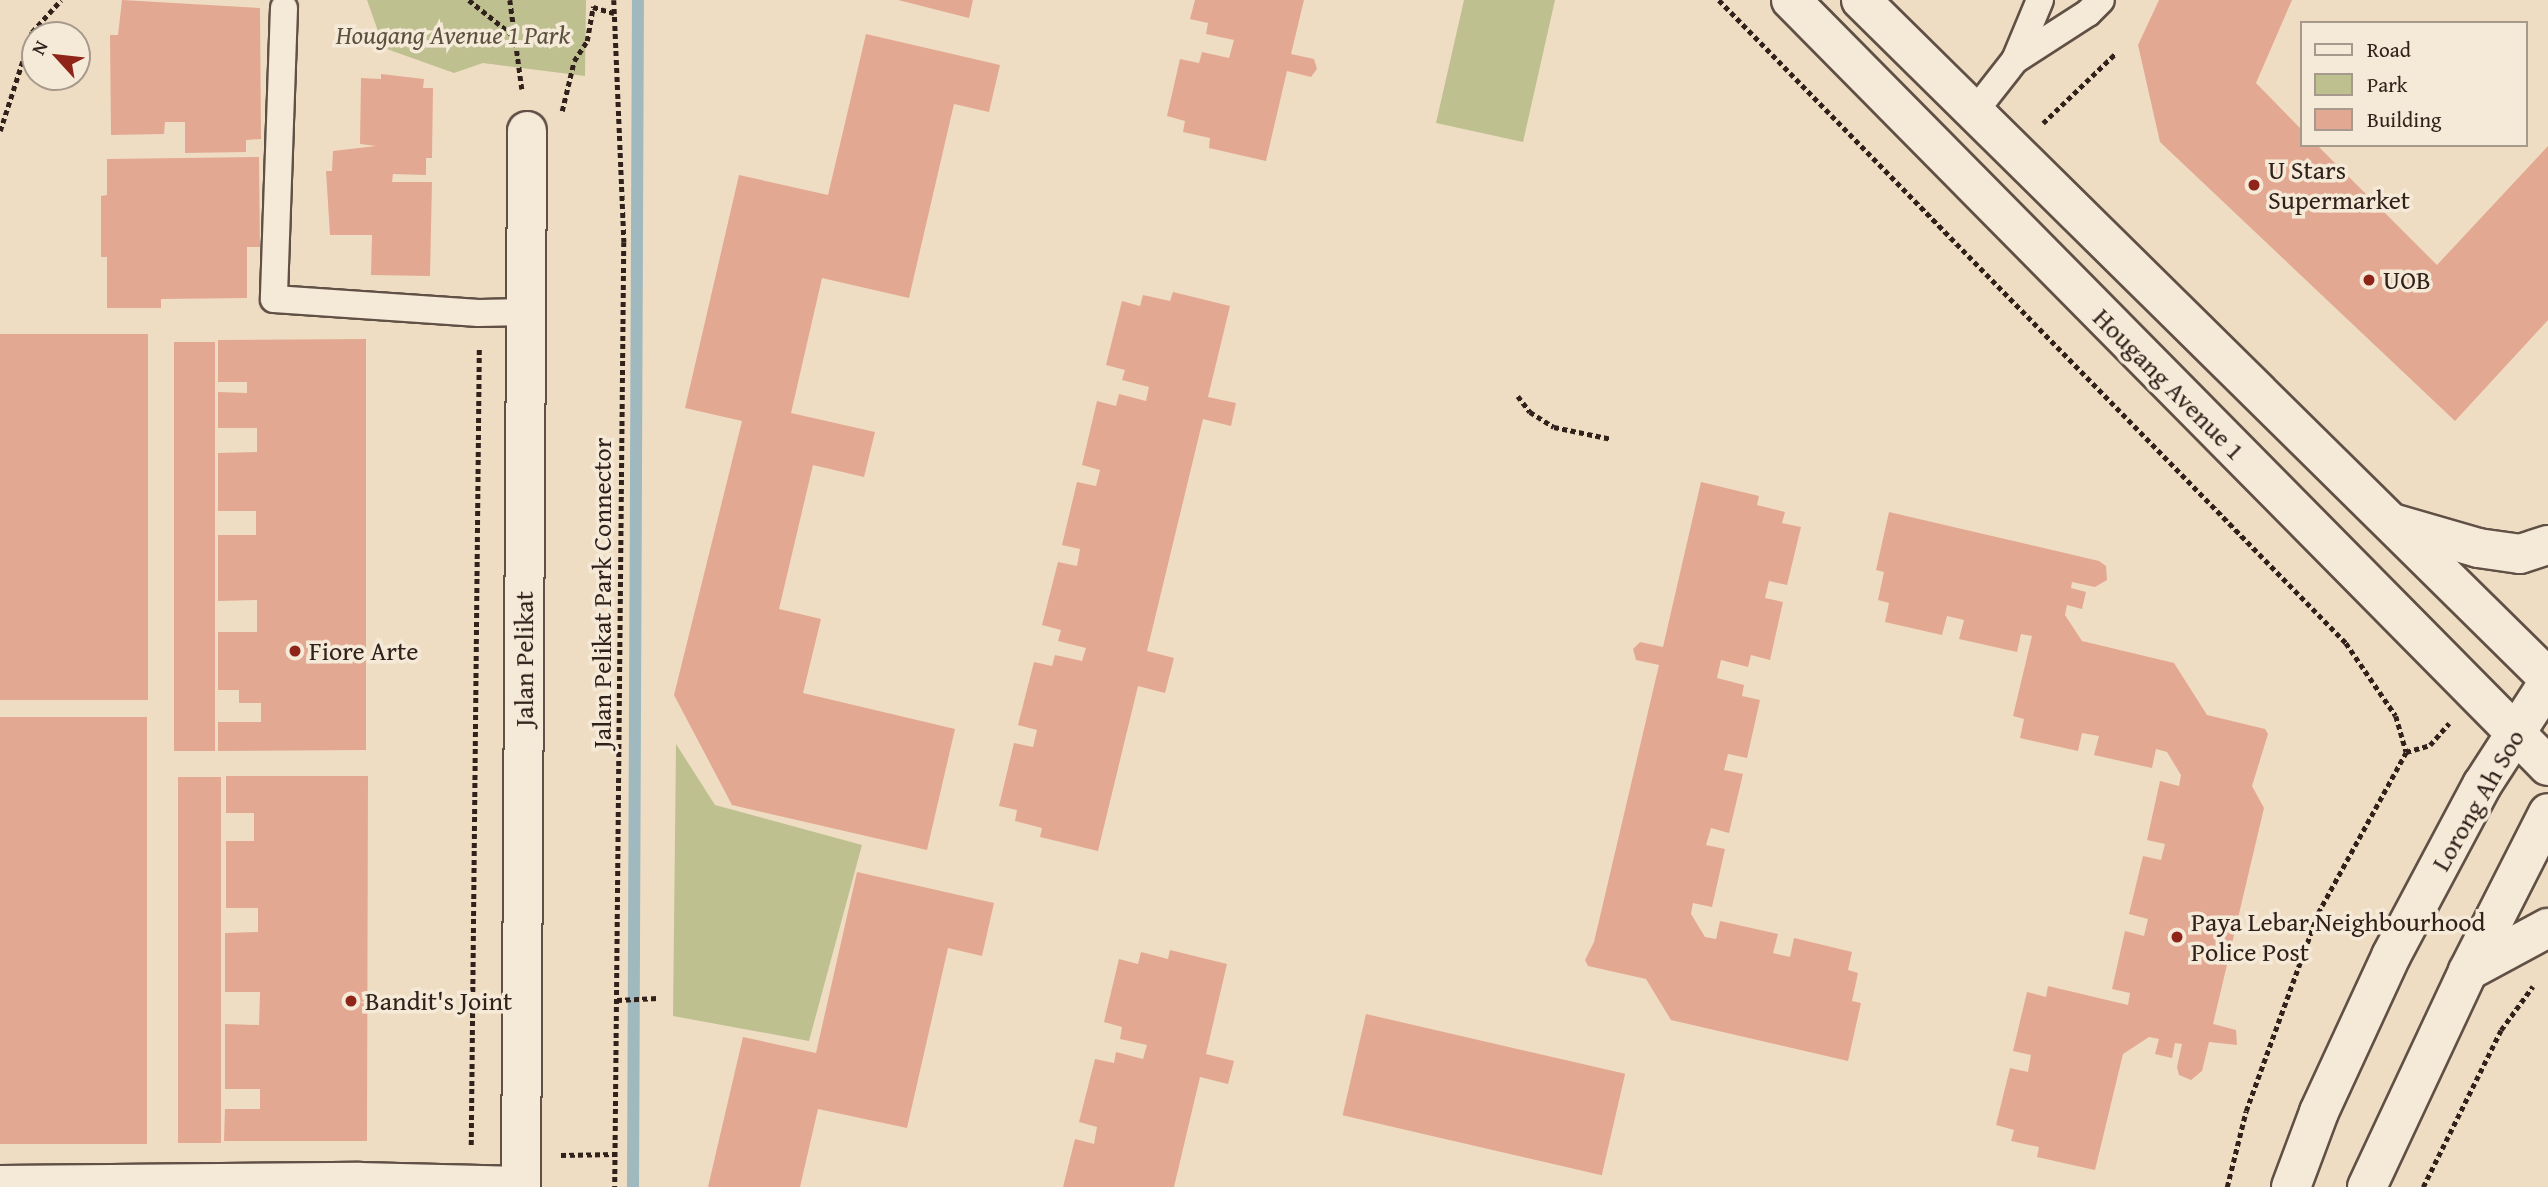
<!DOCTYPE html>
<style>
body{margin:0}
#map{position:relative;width:2548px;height:1187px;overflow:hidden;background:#efddc3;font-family:"Gentium Book Plus",serif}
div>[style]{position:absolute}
.green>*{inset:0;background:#bec090}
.stream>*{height:12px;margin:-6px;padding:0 6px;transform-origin:6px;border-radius:6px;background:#9fb9be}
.building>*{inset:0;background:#e3a892;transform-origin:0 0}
.path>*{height:4.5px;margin-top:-2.25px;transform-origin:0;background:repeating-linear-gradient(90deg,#31211b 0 5px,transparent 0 8.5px)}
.roads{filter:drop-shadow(2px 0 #605045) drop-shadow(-2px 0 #605045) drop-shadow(0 2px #605045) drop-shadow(0 -2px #605045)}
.service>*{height:26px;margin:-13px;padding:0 13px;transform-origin:13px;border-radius:13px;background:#f5e9d8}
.minor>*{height:38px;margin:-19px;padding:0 19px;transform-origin:19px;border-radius:19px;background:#f5e9d8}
.secondary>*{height:38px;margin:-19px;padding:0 19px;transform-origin:19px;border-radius:19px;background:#f5e9d8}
.dots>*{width:19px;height:19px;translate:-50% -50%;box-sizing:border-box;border:4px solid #f5e9d8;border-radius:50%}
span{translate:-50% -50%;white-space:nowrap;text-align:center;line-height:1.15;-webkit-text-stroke:7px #f5e9d8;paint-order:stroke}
.park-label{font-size:26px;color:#5b513e;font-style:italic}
.poi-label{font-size:26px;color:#31211b}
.left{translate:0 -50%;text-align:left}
.street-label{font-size:26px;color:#31211b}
.legend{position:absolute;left:2300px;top:21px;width:228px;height:126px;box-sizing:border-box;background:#f5e9d8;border:2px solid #a7998c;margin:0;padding:9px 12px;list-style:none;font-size:21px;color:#31211b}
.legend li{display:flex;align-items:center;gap:14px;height:35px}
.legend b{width:35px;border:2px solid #a7998c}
.north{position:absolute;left:21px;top:21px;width:70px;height:70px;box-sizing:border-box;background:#f5e9d8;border:2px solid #a7998c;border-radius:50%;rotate:297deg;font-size:19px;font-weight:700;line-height:28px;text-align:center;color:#31211b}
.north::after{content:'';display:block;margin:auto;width:24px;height:32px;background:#8f2418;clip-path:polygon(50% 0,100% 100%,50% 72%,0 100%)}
</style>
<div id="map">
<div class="green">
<div style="clip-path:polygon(367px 0,586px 0,585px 76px,483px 63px,454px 73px,384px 48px)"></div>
<div style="clip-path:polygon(1464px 0,1555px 0,1523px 142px,1436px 123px)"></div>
<div style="clip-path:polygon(676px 744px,715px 805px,862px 845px,809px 1041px,673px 1016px)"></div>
</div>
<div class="stream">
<div style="left:633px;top:1187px;width:1187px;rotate:-89.76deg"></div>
</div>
<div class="building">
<div style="clip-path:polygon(122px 0,260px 8px,261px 139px,246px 140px,246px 152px,185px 153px,185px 122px,165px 122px,164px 134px,111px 135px,110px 35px,118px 35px)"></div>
<div style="clip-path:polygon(898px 0,973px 0,969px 18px)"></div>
<div style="clip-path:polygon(1195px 0,1304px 0,1291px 54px,1314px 59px,1317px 69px,1311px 77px,1287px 71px,1266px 161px,1209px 148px,1210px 138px,1183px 132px,1185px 121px,1167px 116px,1180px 59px,1199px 63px,1202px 52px,1229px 58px,1234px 40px,1206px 34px,1208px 23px,1190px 19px)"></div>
<div style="clip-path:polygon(2159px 0,2292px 0,2256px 83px,2301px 129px,2301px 145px,2317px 145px,2437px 265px,2548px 146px,2548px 320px,2455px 421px,2160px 142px,2138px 45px)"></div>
<div style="clip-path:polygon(866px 34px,1000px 65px,989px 112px,954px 104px,909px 298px,822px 278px,791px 413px,875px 432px,864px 477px,813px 465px,779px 609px,821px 619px,803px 693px,955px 729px,927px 850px,732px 805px,674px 695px,742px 421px,685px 408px,739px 175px,828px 195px)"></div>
<div style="clip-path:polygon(381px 74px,424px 79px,423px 88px,433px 88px,432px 158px,426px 158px,426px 175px,393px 174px,392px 182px,432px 182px,430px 276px,371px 275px,372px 235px,330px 235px,326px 171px,332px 171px,333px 151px,376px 146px,360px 144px,361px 78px,381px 79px)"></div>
<div style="clip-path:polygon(259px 157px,260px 247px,247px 247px,247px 298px,161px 299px,161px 308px,107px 308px,107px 257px,101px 257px,101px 196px,107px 195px,107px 159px)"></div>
<div style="clip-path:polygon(1173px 292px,1230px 306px,1208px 397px,1236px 403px,1231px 426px,1203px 419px,1147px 651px,1174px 658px,1165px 693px,1138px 686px,1098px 851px,1040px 837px,1042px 828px,1015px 821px,1017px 810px,999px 806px,1014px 743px,1033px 747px,1037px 730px,1018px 725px,1034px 662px,1052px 666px,1055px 655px,1082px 661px,1086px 648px,1058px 641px,1061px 630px,1042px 625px,1058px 562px,1077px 566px,1080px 549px,1062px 545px,1077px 482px,1096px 486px,1100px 470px,1082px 465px,1097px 401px,1116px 406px,1119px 394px,1146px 401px,1149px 387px,1122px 380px,1125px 370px,1106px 365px,1122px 301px,1140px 306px,1143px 295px,1170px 301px)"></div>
<div style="left:148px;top:334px;width:366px;height:148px;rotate:90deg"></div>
<div style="clip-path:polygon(366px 339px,366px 750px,218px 751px,218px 722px,261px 722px,261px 703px,239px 703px,239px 690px,218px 690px,218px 632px,257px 632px,257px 600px,218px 601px,218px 535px,256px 535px,256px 511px,218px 511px,218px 453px,257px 452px,257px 428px,218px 428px,218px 392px,247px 393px,247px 382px,218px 382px,218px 340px)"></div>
<div style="left:215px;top:342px;width:409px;height:41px;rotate:90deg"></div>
<div style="clip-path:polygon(1701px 482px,1759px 496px,1757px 505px,1785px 512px,1782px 523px,1801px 527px,1787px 585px,1769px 581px,1765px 598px,1783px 602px,1770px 660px,1751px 655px,1748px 667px,1721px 660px,1717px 678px,1744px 685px,1742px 696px,1760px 700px,1747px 758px,1728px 754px,1724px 770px,1743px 774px,1729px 833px,1711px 828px,1706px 845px,1725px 849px,1712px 907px,1693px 903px,1691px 914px,1705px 937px,1716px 939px,1720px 921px,1778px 934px,1773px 953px,1790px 957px,1794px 938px,1852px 952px,1848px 970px,1858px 973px,1852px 1001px,1861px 1003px,1848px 1061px,1671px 1020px,1646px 979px,1588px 966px,1585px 960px,1594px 942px,1659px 665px,1636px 660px,1633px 649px,1640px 642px,1663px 647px)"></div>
<div style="clip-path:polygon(1889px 512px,2099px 561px,2106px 566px,2107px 580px,2095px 587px,2072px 582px,2071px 588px,2086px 592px,2082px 609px,2067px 605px,2065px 615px,2082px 641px,2174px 663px,2207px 715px,2265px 729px,2268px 734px,2252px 786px,2264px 808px,2213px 1024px,2236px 1030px,2237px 1045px,2209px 1042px,2202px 1071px,2191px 1080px,2179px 1075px,2177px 1067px,2182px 1044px,2175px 1043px,2172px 1058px,2155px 1054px,2159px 1039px,2149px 1037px,2123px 1054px,2095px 1170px,2037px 1157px,2039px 1147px,2011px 1141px,2014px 1130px,1996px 1125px,2010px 1068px,2028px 1072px,2031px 1055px,2013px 1051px,2027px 992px,2046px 997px,2048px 986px,2128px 1005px,2130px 993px,2112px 989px,2125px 931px,2144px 936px,2148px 919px,2129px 914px,2143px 856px,2161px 860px,2165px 844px,2147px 840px,2160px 781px,2179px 786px,2181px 775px,2167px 752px,2156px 749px,2152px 768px,2094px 755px,2099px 736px,2082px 733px,2078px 751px,2020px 738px,2024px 719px,2013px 716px,2032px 636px,2021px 634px,2017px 652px,1959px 639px,1964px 620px,1947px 616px,1942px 635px,1885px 622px,1889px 603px,1878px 600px,1884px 572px,1876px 570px)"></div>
<div style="left:147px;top:717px;width:427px;height:147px;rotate:90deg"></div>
<div style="clip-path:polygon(226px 776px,368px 776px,367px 1141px,224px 1141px,225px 1109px,260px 1109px,260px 1089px,225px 1089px,225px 1024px,259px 1025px,260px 992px,225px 992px,225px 933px,258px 932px,258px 908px,226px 908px,226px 841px,254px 841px,254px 813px,226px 813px)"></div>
<div style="left:178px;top:777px;width:43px;height:366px"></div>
<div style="clip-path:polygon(857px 872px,994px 903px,982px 956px,948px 948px,907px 1128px,818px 1109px,800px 1187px,708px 1187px,743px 1037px,816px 1053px)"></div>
<div style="clip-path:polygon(1170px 950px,1227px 964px,1206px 1054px,1234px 1061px,1228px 1084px,1200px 1077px,1174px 1187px,1063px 1187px,1075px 1139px,1094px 1144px,1097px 1127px,1079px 1122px,1095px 1059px,1114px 1063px,1116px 1052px,1143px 1059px,1147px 1045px,1120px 1039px,1122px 1027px,1104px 1022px,1119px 959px,1138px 964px,1141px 952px,1168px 959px)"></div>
<div style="left:1366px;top:1014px;width:266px;height:104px;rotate:13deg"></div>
</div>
<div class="path">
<div style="left:469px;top:0;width:59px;rotate:38.8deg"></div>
<div style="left:510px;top:0;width:90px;rotate:82.3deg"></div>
<div style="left:614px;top:0;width:242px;rotate:87.6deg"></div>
<div style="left:624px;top:242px;width:945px;rotate:90.55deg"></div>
<div style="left:1719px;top:0;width:898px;rotate:45.72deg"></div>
<div style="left:2346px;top:643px;width:88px;rotate:55.6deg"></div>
<div style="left:2396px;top:716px;width:37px;rotate:74deg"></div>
<div style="left:562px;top:111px;width:51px;rotate:-76.5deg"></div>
<div style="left:574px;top:61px;width:24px;rotate:-57deg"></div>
<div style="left:587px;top:41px;width:35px;rotate:-80deg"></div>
<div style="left:593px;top:7px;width:22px;rotate:16deg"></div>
<div style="left:2043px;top:123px;width:101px;rotate:-43.8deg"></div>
<div style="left:0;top:131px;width:104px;rotate:-72.1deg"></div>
<div style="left:32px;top:32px;width:43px;rotate:-47.8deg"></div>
<div style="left:1518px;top:396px;width:20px;rotate:53deg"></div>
<div style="left:1530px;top:412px;width:28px;rotate:32deg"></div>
<div style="left:1554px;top:427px;width:59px;rotate:11.7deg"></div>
<div style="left:617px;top:1000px;width:41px;rotate:-2.8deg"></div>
<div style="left:471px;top:1145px;width:796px;rotate:-89.42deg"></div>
<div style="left:561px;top:1155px;width:55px;rotate:-1deg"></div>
<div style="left:2227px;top:1187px;width:78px;rotate:-76deg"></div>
<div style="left:2246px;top:1111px;width:211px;rotate:-70deg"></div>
<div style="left:2318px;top:913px;width:183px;rotate:-61.3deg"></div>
<div style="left:2406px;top:752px;width:25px;rotate:-16deg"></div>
<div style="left:2430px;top:745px;width:29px;rotate:-49deg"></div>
<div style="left:2423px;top:1187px;width:175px;rotate:-63.6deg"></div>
<div style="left:2501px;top:1030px;width:54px;rotate:-54deg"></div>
</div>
<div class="roads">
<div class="service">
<div style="left:284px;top:8px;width:291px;rotate:92deg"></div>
<div style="left:274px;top:299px;width:205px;rotate:3.9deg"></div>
<div style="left:479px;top:313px;width:47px;rotate:-1.2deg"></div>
<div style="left:2015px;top:60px;width:87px;rotate:-32.8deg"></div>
<div style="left:2088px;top:13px;width:18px;rotate:-45deg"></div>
<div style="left:1975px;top:111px;width:65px;rotate:-51.9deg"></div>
<div style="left:2015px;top:60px;width:65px;rotate:-67.4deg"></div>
</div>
<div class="minor">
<div style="left:0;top:1185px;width:359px;rotate:-0.5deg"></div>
<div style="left:359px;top:1182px;width:162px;rotate:1.4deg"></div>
<div style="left:521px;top:1187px;width:1056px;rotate:-89.67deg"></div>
</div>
<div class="secondary">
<div style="left:1791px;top:0;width:1077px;rotate:45.34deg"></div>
<div style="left:1861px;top:0;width:965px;rotate:44.62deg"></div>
<div style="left:2392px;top:523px;width:90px;rotate:16.2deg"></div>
<div style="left:2478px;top:548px;width:42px;rotate:8.1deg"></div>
<div style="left:2520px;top:554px;width:29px;rotate:-18deg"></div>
<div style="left:2468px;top:971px;width:91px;rotate:-28.3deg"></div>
<div style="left:2291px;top:1187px;width:80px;rotate:-69.5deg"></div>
<div style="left:2319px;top:1112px;width:172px;rotate:-65.2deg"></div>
<div style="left:2391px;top:956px;width:194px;rotate:-62deg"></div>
<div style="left:2482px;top:785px;width:121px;rotate:-57.1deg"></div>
<div style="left:2367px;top:1187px;width:238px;rotate:-64.9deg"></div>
<div style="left:2468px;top:971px;width:177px;rotate:-63.1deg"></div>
</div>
</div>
<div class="dots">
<div style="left:2254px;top:185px;background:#8f2418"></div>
<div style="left:2369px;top:280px;background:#8f2418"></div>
<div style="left:295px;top:651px;background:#8f2418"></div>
<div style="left:2177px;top:937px;background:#8f2418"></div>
<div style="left:351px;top:1001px;background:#8f2418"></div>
</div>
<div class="park-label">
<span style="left:453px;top:35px">Hougang Avenue 1 Park</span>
</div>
<div class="poi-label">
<span class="left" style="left:2268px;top:185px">U Stars<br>Supermarket</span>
<span class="left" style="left:2383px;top:280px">UOB</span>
<span class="left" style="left:309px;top:651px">Fiore Arte</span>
<span class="left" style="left:2191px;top:937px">Paya Lebar Neighbourhood<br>Police Post</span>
<span class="left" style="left:365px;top:1001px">Bandit's Joint</span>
</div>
<div class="street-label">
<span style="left:2169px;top:384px;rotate:45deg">Hougang Avenue 1</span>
<span style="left:602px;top:593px;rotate:-90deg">Jalan Pelikat Park Connector</span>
<span style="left:524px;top:659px;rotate:-90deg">Jalan Pelikat</span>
<span style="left:2478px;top:800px;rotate:-60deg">Lorong Ah Soo</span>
</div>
<ul class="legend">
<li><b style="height:9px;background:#f5e9d8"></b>Road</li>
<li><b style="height:19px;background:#bec090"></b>Park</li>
<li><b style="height:19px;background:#e3a892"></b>Building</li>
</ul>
<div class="north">N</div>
</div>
